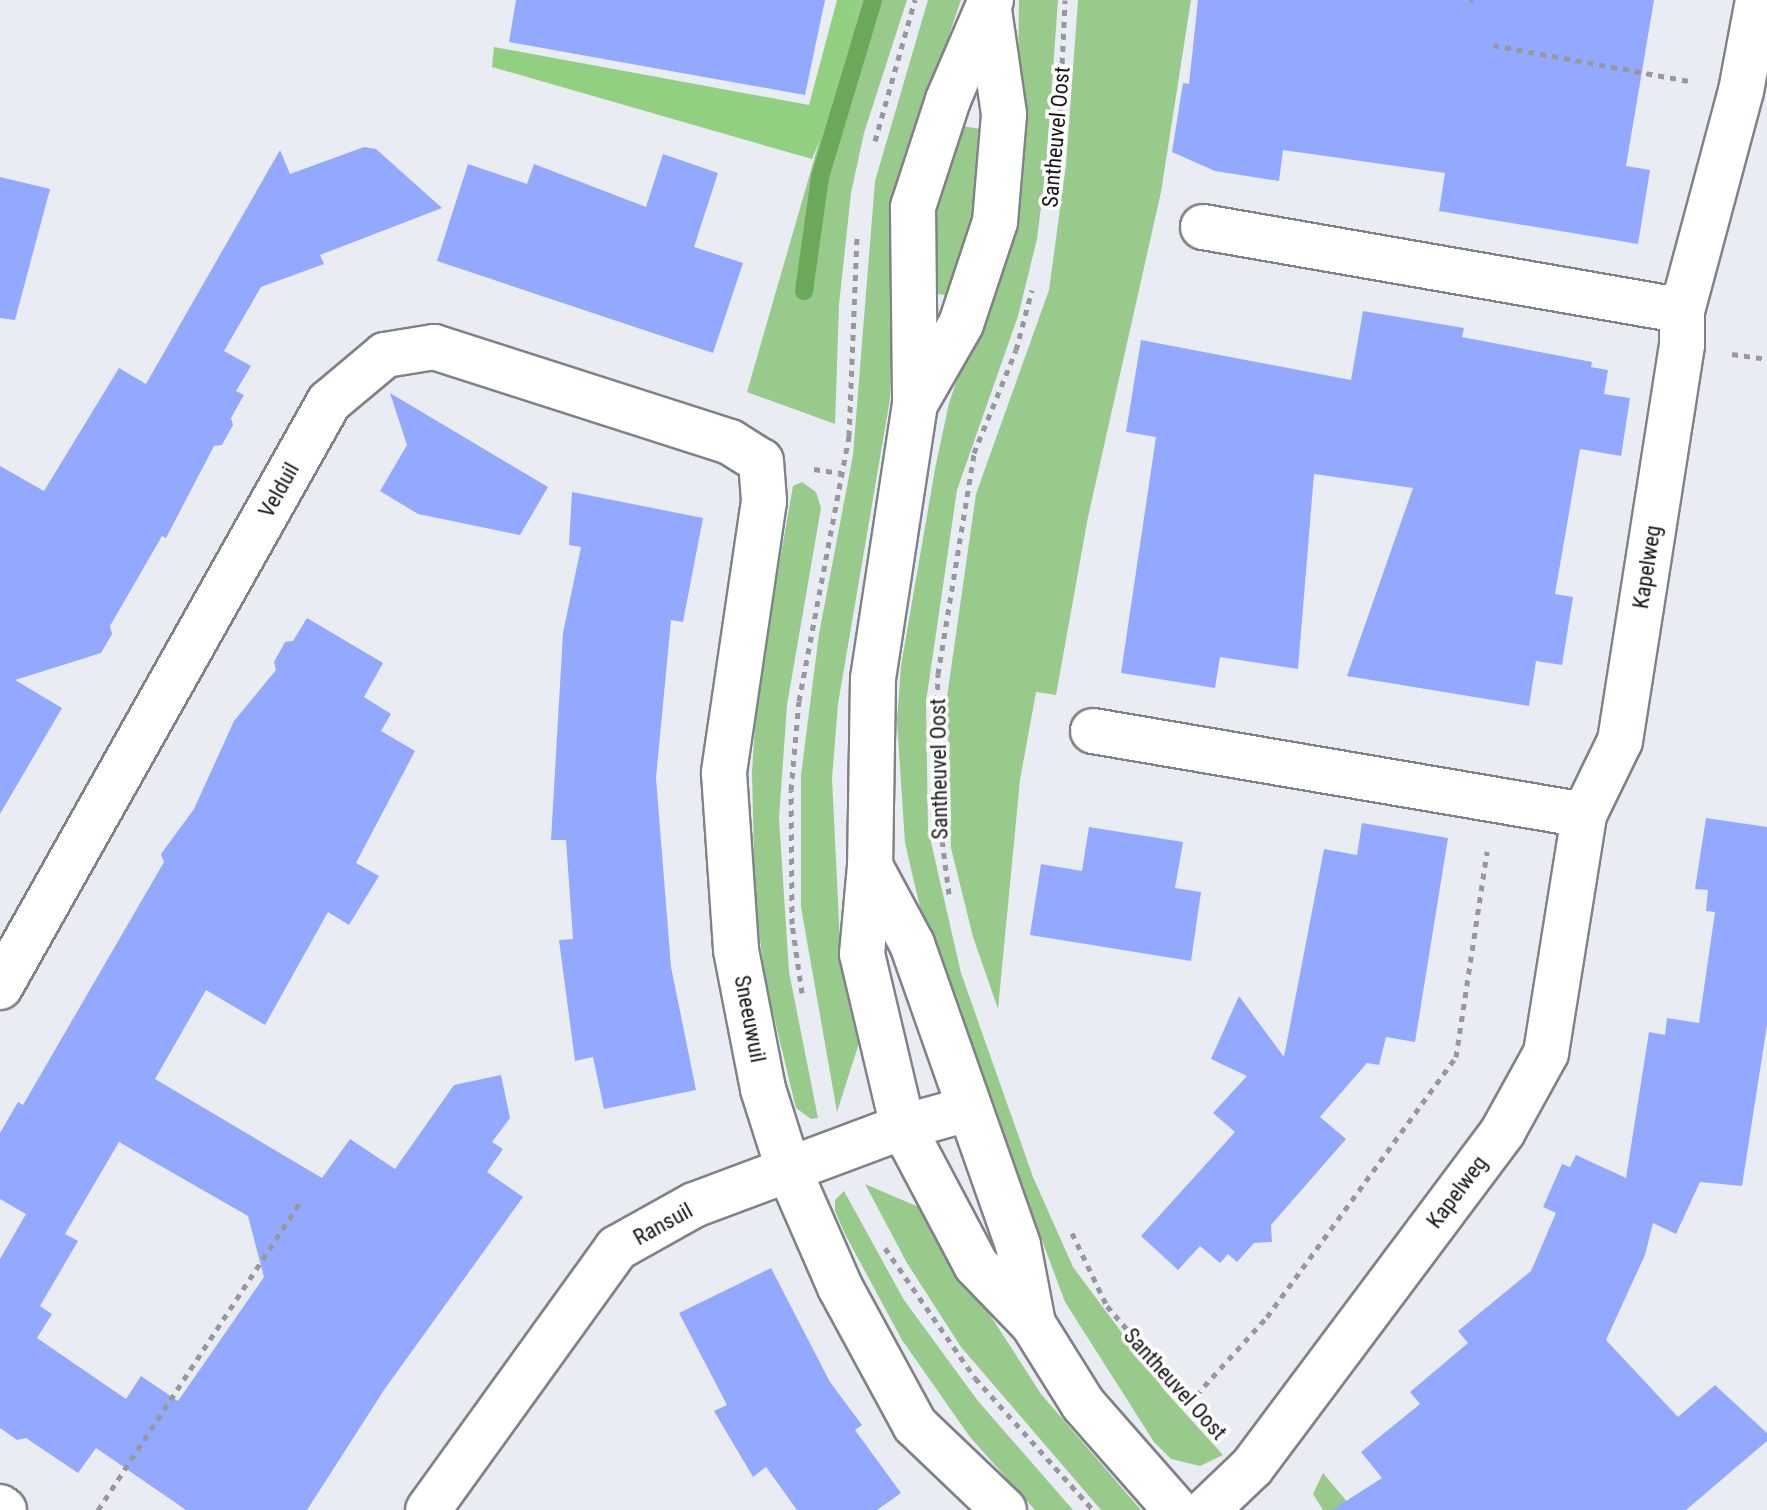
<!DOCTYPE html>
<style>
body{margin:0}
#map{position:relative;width:1767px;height:1510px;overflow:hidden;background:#eaecf3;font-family:"Roboto Condensed",sans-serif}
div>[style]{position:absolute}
.green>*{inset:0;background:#98ca8b}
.forest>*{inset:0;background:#92d081}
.stream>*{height:18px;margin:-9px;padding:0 9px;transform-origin:9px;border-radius:9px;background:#6ba85a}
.building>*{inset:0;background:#93a9ff}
.path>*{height:5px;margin-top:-2.5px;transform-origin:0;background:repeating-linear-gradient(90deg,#96989d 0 6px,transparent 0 12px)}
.roads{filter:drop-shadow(2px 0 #818288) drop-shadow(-2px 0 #818288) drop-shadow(0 2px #818288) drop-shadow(0 -2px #818288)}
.minor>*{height:44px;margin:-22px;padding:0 22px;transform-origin:22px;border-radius:22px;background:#fff}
.tertiary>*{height:44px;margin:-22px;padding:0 22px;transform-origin:22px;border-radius:22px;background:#fff}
span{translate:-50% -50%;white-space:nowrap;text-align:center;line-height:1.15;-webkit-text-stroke:7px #fff;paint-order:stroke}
.street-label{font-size:22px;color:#161719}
</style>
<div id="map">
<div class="green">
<div style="clip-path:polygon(860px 0,907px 0,864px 133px,851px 193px,839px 305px,835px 424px,747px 392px)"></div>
<div style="clip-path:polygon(928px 0,961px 0,911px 147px,894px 217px,890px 399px,838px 704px,832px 778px,840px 943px,860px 1040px,837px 1112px,801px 907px,801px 775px,819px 634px,853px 455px,875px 181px)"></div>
<div style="clip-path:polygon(1019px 0,1058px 0,1046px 167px,1037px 239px,1018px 316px,957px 490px,926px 702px,928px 829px,961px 973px,1033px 1177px,1073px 1267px,1165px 1391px,1223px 1455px,1200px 1466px,1171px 1459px,1154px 1442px,1065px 1302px,923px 920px,905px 843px,897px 721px,901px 666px,935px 469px,949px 403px,970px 342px,1018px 75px)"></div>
<div style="clip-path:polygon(1078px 0,1191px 0,1161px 192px,1088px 517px,1056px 695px,1036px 692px,1020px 780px,998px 1009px,973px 937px,951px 848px,947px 697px,976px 494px,1049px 290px,1066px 165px)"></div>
<div style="clip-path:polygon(951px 124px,986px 130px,976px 225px,956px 297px,921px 291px,923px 243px)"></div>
<div style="clip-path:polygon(802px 482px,816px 492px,821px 508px,787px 705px,779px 818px,789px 972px,818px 1118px,811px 1119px,796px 1108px,766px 984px,755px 903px,752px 772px,757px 691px,793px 486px)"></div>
<div style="clip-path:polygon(865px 1184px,921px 1208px,1041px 1394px,1141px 1510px,1101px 1510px,961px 1347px,907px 1263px)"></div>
<div style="clip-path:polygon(844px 1191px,904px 1300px,978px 1401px,1073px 1510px,1035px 1510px,970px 1437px,902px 1340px,846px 1236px,835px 1211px,835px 1200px)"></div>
<div style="clip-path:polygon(1323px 1473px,1354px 1510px,1323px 1510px,1313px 1494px)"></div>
</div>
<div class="forest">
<div style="clip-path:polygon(837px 0,860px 0,825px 128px,812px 159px,492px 67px,494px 47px,809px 105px)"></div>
</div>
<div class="stream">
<div style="left:804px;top:291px;width:115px;rotate:-82deg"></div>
<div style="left:820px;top:177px;width:185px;rotate:-73.3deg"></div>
</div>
<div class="building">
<div style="clip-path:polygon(516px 0,825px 0,805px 95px,509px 42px)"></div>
<div style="clip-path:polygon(1198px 0,1654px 0,1626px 166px,1650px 170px,1638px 244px,1439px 211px,1445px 173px,1283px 150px,1279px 181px,1215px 171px,1172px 152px,1183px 83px,1189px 84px)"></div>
<div style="clip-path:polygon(364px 147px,376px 149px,442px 208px,320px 255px,324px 264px,261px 287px,224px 351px,251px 366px,236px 391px,244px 395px,231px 418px,233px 425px,222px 445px,214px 446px,166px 538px,162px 536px,110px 626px,112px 634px,101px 653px,15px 680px,62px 708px,0 814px,0 466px,44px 491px,119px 368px,146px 384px,280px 150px,290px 174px)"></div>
<div style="clip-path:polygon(663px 154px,718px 173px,694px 247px,743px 263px,713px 353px,437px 261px,468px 164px,527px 184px,534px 164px,646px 207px)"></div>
<div style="clip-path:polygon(0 177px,50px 189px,15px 320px,0 318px)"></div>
<div style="clip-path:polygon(1363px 311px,1464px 328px,1462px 337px,1592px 362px,1591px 367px,1608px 370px,1604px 394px,1630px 398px,1621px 456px,1580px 449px,1555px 594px,1573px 597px,1562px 665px,1536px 661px,1529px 706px,1347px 676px,1413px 488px,1314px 474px,1298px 669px,1220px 657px,1215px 688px,1121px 673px,1156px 437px,1126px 432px,1141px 340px,1351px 380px)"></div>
<div style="clip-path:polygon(390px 393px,548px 487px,520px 535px,418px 514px,380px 491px,407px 445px)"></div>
<div style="clip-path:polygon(572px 492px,703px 518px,683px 622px,671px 620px,656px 778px,671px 967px,696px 1090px,604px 1109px,593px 1057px,575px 1061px,559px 940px,573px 939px,566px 840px,551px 840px,563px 633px,581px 547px,569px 545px)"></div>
<div style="clip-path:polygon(evenodd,307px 618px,383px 663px,364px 697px,391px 714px,381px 731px,415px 751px,356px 863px,379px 876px,349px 925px,328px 912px,265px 1025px,206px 990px,155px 1079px,322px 1178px,350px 1139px,395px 1169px,454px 1085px,501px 1075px,510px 1118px,492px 1142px,503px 1149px,487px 1172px,523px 1197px,384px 1390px,307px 1510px,186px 1510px,96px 1448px,78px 1473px,26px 1438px,17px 1440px,0 1428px,0 1259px,26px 1214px,0 1199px,0 1133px,18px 1102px,23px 1105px,164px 862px,161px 854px,194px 809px,234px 721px,276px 670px,274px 662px,285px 642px,293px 641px,307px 618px,119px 1142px,248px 1216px,264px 1277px,178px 1401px,141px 1376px,126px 1399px,37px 1338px,52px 1314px,40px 1306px,78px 1241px,65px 1234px,119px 1142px)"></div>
<div style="clip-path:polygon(1706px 818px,1767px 827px,1767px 1025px,1742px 1186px,1700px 1182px,1676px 1234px,1653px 1223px,1645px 1255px,1606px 1340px,1678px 1417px,1715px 1385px,1767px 1433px,1767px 1441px,1686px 1510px,1332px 1510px,1382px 1478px,1361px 1452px,1420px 1404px,1410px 1392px,1468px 1343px,1458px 1331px,1531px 1271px,1556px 1213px,1543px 1207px,1562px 1164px,1570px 1167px,1576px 1155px,1626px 1178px,1649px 1032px,1665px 1035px,1667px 1018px,1699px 1023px,1715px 912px,1706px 911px,1708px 890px,1695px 889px)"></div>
<div style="clip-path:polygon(1362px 823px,1448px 838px,1415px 1042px,1386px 1037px,1379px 1065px,1367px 1063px,1320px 1117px,1346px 1139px,1271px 1225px,1272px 1242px,1254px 1243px,1237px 1262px,1228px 1254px,1220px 1263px,1200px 1246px,1178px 1270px,1141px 1236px,1235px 1132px,1213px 1113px,1247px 1076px,1211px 1059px,1239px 996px,1284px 1057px,1324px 849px,1357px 855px)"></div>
<div style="clip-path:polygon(1089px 827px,1183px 842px,1175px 888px,1201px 892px,1191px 961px,1030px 935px,1041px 864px,1082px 871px)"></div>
<div style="clip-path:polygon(771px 1268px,830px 1382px,862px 1425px,855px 1430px,901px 1493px,877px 1510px,797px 1510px,766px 1467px,753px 1477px,714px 1411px,727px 1405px,679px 1313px)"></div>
</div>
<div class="path">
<div style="left:1470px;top:0;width:3px"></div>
<div style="left:1493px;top:45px;width:199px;rotate:10.4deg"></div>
<div style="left:1060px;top:111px;width:111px;rotate:-87.4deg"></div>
<div style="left:875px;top:141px;width:147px;rotate:-74.2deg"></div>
<div style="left:1732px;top:354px;width:35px;rotate:8deg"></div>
<div style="left:814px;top:469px;width:26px;rotate:9deg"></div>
<div style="left:949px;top:894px;width:110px;rotate:-97.3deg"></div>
<div style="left:935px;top:785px;width:111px;rotate:-88.5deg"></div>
<div style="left:938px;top:674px;width:224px;rotate:-80.7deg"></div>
<div style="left:974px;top:453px;width:111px;rotate:-67.8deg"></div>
<div style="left:1016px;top:350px;width:62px;rotate:-75.1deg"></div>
<div style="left:802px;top:993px;width:70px;rotate:-98.2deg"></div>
<div style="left:792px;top:924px;width:134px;rotate:-90.4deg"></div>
<div style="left:791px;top:790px;width:89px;rotate:-84.9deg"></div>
<div style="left:799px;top:701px;width:270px;rotate:-79.3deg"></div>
<div style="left:849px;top:436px;width:203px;rotate:-87.7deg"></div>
<div style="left:1072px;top:1233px;width:81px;rotate:64.4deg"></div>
<div style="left:1107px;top:1306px;width:165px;rotate:49.2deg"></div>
<div style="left:885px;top:1248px;width:158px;rotate:55.3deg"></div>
<div style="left:975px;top:1378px;width:177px;rotate:48.2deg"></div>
<div style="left:1188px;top:1404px;width:118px;rotate:-47.8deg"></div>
<div style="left:1267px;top:1317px;width:321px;rotate:-54deg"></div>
<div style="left:1456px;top:1057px;width:208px;rotate:-81.4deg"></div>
<div style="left:98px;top:1510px;width:368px;rotate:-56.7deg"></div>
</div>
<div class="roads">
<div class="minor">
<div style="left:1203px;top:227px;width:486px;rotate:9.9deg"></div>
<div style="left:1093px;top:731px;width:498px;rotate:9.7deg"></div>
<div style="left:0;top:987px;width:671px;rotate:-60.65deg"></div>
<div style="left:329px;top:402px;width:73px;rotate:-40deg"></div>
<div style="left:385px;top:355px;width:50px;rotate:-9.3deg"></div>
<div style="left:434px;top:347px;width:311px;rotate:17.8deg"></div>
<div style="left:730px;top:442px;width:36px;rotate:32deg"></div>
<div style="left:761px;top:461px;width:40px;rotate:85.7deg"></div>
<div style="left:764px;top:501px;width:275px;rotate:98.4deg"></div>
<div style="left:724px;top:773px;width:177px;rotate:86.1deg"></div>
<div style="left:736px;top:950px;width:142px;rotate:79deg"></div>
<div style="left:763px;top:1089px;width:83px;rotate:72.4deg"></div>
<div style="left:788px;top:1168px;width:130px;rotate:66.4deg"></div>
<div style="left:840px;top:1287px;width:157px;rotate:61.5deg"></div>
<div style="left:915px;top:1425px;width:123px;rotate:43.7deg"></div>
<div style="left:0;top:1507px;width:5px;rotate:37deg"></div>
<div style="left:428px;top:1510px;width:323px;rotate:-54.2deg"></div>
<div style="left:617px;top:1248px;width:88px;rotate:-29.2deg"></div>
<div style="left:694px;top:1205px;width:223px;rotate:-20.5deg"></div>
<div style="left:903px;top:1127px;width:67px;rotate:-15.5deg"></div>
<div style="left:1207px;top:1510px;width:62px;rotate:-43.7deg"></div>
<div style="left:1252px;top:1467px;width:419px;rotate:-53.2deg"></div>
<div style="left:1503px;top:1131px;width:89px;rotate:-61.1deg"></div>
<div style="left:1546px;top:1053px;width:241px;rotate:-80.9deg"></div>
<div style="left:1584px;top:815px;width:82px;rotate:-64.1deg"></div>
<div style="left:1620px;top:741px;width:401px;rotate:-81.1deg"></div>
<div style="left:1682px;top:345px;width:34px;rotate:-90deg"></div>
<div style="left:1682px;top:311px;width:228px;rotate:-75deg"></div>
<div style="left:1741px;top:91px;width:93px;rotate:-79.4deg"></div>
</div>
<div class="tertiary">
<div style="left:991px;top:0;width:109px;rotate:113.3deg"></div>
<div style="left:948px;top:100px;width:113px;rotate:108.1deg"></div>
<div style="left:913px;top:207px;width:197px;rotate:89.4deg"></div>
<div style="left:915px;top:404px;width:278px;rotate:98.7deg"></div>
<div style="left:873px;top:679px;width:187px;rotate:90.9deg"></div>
<div style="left:870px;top:866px;width:88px;rotate:95.2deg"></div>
<div style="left:862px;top:954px;width:178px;rotate:76.7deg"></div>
<div style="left:903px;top:1127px;width:156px;rotate:62.1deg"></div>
<div style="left:976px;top:1265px;width:82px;rotate:46deg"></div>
<div style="left:1033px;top:1324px;width:94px;rotate:58deg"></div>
<div style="left:1083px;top:1404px;width:141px;rotate:48.7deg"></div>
<div style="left:915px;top:404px;width:92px;rotate:-60.1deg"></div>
<div style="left:961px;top:324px;width:108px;rotate:-71.6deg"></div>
<div style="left:995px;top:222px;width:108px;rotate:-85.2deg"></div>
<div style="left:1004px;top:114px;width:105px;rotate:-98.2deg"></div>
<div style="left:870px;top:866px;width:89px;rotate:61.7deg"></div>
<div style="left:912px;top:944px;width:319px;rotate:70.6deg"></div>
<div style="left:1018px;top:1245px;width:80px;rotate:79.2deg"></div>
</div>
</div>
<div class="street-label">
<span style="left:1056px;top:137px;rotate:-85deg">Santheuvel Oost</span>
<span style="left:279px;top:490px;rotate:-61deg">Velduil</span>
<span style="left:1647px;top:567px;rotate:-81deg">Kapelweg</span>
<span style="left:939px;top:769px;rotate:-91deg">Santheuvel Oost</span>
<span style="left:750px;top:1019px;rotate:79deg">Sneeuwuil</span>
<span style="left:1457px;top:1192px;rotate:-53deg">Kapelweg</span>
<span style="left:663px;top:1224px;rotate:-29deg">Ransuil</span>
<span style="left:1175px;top:1384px;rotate:48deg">Santheuvel Oost</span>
</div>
</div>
